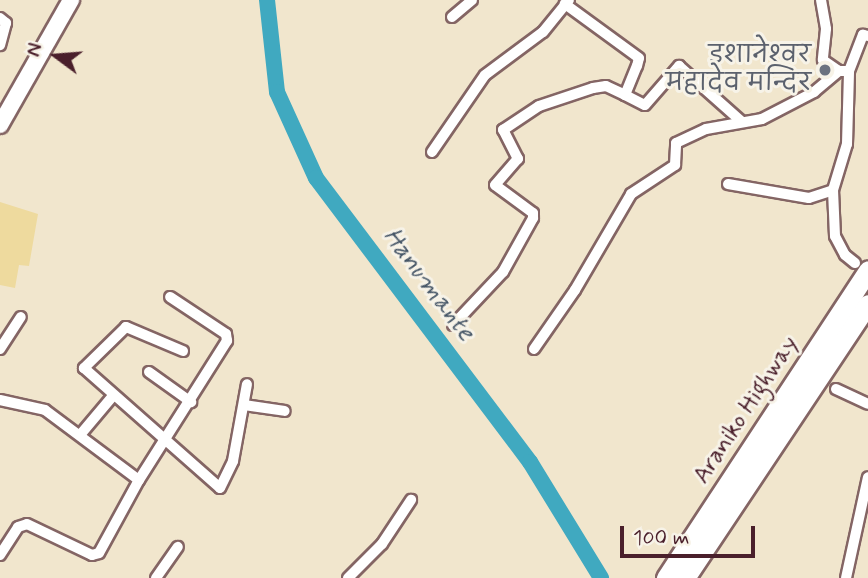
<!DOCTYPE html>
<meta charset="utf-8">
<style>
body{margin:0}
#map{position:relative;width:868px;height:578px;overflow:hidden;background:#f1e6cd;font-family:Mynerve,"Playpen Sans Deva",sans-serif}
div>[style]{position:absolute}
.sand>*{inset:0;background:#eeda9e}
.river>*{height:16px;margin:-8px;padding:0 8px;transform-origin:8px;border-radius:8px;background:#40a9c0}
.roads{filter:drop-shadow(2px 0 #846564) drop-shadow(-2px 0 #846564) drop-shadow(0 2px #846564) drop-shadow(0 -2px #846564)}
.street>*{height:10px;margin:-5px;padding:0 5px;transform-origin:5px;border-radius:5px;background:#fff}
.primary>*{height:16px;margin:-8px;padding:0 8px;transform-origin:8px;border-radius:8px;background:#fff}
.highway>*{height:19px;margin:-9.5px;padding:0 9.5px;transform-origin:9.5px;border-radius:9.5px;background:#fff}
.dots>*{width:19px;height:19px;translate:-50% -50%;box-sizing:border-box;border:4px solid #f7f3e8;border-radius:50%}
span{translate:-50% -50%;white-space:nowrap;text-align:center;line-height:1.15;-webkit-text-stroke:6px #f7f3e8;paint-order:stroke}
.worship-label{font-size:24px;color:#5b616d}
.right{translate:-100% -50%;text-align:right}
.street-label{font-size:24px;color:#4a1f2b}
.water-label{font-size:26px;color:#465667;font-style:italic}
.north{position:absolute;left:21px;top:21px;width:70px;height:70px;-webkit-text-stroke:5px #f7f3e8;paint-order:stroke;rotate:286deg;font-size:19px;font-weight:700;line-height:28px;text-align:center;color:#4a1f2b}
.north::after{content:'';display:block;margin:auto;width:24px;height:32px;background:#4a1f2b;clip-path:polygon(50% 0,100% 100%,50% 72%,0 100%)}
.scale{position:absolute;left:620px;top:526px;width:135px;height:32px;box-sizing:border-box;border:4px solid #4a1f2b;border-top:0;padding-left:9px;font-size:21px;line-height:24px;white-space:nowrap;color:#4a1f2b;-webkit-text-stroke:5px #f7f3e8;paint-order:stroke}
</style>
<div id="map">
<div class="sand">
<div style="clip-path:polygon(0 202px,38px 214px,29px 266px,19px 265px,15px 288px,0 285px)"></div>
</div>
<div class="river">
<div style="left:267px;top:0;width:93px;rotate:83.8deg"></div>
<div style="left:277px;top:92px;width:94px;rotate:65.6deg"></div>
<div style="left:316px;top:178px;width:356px;rotate:53deg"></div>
<div style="left:530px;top:462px;width:136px;rotate:58.5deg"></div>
</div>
<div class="roads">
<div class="street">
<div style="left:821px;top:0;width:29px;rotate:80deg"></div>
<div style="left:826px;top:29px;width:31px;rotate:96deg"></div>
<div style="left:823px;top:60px;width:19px;rotate:35deg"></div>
<div style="left:452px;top:17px;width:26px;rotate:-40deg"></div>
<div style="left:0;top:18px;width:8px;rotate:40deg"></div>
<div style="left:6px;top:23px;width:23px;rotate:105deg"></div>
<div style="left:625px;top:95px;width:22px;rotate:27deg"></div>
<div style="left:645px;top:105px;width:52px;rotate:-48.9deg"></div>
<div style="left:679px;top:66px;width:84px;rotate:41.6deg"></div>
<div style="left:432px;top:152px;width:93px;rotate:-55.5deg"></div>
<div style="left:485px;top:75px;width:72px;rotate:-36.6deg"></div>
<div style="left:543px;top:32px;width:41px;rotate:-50.9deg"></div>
<div style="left:728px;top:184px;width:82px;rotate:9.8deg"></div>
<div style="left:809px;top:198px;width:25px;rotate:-18deg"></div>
<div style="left:855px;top:263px;width:13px;rotate:-141deg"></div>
<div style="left:845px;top:255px;width:21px;rotate:-118deg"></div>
<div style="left:835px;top:236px;width:46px;rotate:-92.5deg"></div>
<div style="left:833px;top:190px;width:48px;rotate:-73.1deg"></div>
<div style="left:847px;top:144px;width:73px;rotate:-88.4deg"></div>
<div style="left:849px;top:71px;width:39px;rotate:-69deg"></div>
<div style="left:863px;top:35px;width:5px;rotate:11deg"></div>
<div style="left:453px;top:325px;width:73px;rotate:-46.7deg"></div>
<div style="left:503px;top:272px;width:62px;rotate:-60.9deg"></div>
<div style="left:533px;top:218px;width:5px;rotate:-90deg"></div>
<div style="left:533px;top:213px;width:47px;rotate:-143.6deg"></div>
<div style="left:495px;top:185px;width:35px;rotate:-49deg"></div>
<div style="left:518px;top:159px;width:33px;rotate:-117deg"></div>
<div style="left:503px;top:130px;width:43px;rotate:-33.7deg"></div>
<div style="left:539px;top:106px;width:57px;rotate:-18.4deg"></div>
<div style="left:593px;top:88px;width:13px;rotate:-9deg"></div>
<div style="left:606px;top:86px;width:21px;rotate:25deg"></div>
<div style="left:625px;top:95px;width:31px;rotate:-68deg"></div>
<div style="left:637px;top:66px;width:8px;rotate:-76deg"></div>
<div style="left:639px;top:58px;width:92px;rotate:-143.9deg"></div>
<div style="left:0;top:349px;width:38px;rotate:-57deg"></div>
<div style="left:534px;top:349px;width:72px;rotate:-55.2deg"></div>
<div style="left:575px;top:290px;width:111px;rotate:-59.7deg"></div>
<div style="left:631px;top:194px;width:53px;rotate:-33.4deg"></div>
<div style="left:675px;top:165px;width:22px;rotate:-87deg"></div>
<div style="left:676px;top:143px;width:33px;rotate:-25deg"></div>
<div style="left:706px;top:129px;width:57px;rotate:-10.1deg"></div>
<div style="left:762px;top:119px;width:59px;rotate:-27.4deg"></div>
<div style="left:814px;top:92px;width:33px;rotate:-40deg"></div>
<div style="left:839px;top:71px;width:10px"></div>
<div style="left:183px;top:351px;width:62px;rotate:-157.2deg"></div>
<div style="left:126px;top:327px;width:59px;rotate:135.7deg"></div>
<div style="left:84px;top:368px;width:181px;rotate:41.4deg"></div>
<div style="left:220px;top:488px;width:30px;rotate:-64deg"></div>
<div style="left:233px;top:461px;width:78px;rotate:-79.7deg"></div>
<div style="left:149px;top:372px;width:52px;rotate:35.5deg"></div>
<div style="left:836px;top:389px;width:35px;rotate:25deg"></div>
<div style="left:0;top:400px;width:46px;rotate:12.5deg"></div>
<div style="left:45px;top:410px;width:117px;rotate:36.7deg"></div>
<div style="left:244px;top:405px;width:41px;rotate:8.3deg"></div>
<div style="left:80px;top:435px;width:50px;rotate:-49.9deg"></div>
<div style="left:0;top:555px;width:33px;rotate:-57deg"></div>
<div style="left:18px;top:527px;width:9px;rotate:-18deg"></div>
<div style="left:27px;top:524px;width:72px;rotate:25.5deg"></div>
<div style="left:92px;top:555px;width:7px;rotate:-16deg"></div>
<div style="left:99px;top:553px;width:83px;rotate:-61.3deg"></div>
<div style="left:139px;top:480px;width:165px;rotate:-57.7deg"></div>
<div style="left:227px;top:341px;width:7px;rotate:-98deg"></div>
<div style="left:226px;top:334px;width:67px;rotate:-146.5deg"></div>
<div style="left:156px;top:578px;width:38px;rotate:-55deg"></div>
<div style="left:348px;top:578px;width:48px;rotate:-45deg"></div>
<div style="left:382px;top:544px;width:53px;rotate:-56.6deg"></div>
<div style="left:846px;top:578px;width:103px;rotate:-77.7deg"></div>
</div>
<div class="primary">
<div style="left:0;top:125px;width:144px;rotate:-60.4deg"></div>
</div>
<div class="highway">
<div style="left:666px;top:578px;width:368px;rotate:-56.7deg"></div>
<div style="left:685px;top:578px;width:329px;rotate:-56.3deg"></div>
</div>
</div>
<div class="dots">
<div style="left:825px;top:70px;background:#6b7280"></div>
</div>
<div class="worship-label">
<span class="right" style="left:811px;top:70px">इशानेश्वर<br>महादेव मन्दिर</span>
</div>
<div class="street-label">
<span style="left:746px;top:410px;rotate:-57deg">Araniko Highway</span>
</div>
<div class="water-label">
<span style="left:428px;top:285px;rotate:53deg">Hanumante</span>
</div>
<div class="north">N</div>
<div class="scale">100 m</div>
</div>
